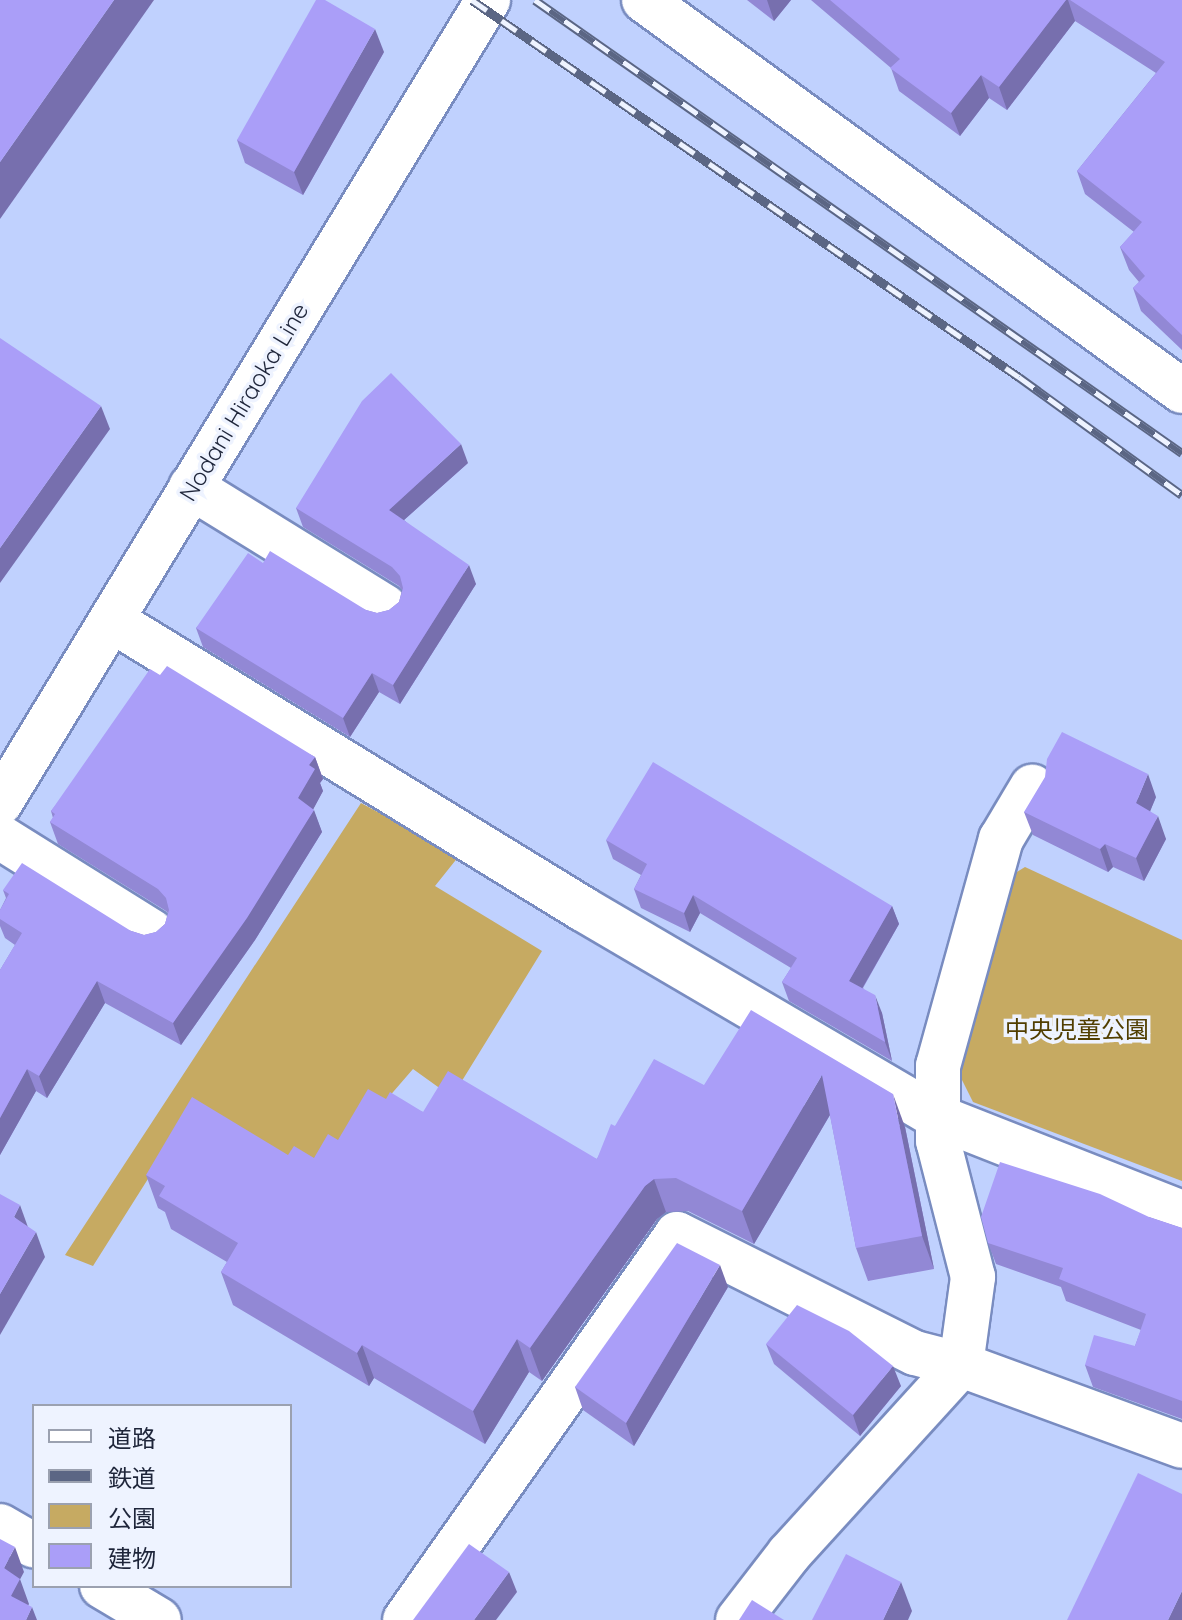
<!DOCTYPE html>
<meta charset="utf-8">
<style>
body{margin:0}
#map{position:relative;width:1182px;height:1620px;overflow:hidden;background:#c0d1fe;font-family:Quicksand,"Noto Sans JP",sans-serif}
div>[style]{position:absolute}
.green>*{inset:0;background:#c6aa62}
.roads{filter:drop-shadow(2px 0 #798cc0) drop-shadow(-2px 0 #798cc0) drop-shadow(0 2px #798cc0) drop-shadow(0 -2px #798cc0)}
.street>*{height:44px;margin:-22px;padding:0 22px;transform-origin:22px;border-radius:22px;background:#fff}
.secondary>*{height:44px;margin:-22px;padding:0 22px;transform-origin:22px;border-radius:22px;background:#fff}
.rail>*{height:9px;margin-top:-4.5px;transform-origin:0;background:repeating-linear-gradient(90deg,#eef3ff 0 18px,#5b6684 0 36px);box-sizing:border-box;border-block:2px solid #5b6684}
.wall>*{inset:0;background:#9288d5}
.shaded-wall>*{inset:0;background:#776fae}
.building>*{inset:0;background:#aa9ef8}
span{translate:-50% -50%;white-space:nowrap;text-align:center;line-height:1.15;-webkit-text-stroke:7px #eef3ff;paint-order:stroke}
.street-label{font-size:24px;color:#1e253a}
.park-label{font-size:24px;color:#513e01}
.legend{position:absolute;left:32px;top:1404px;width:260px;height:184px;box-sizing:border-box;background:#eef3ff;border:2px solid #9ba1b0;margin:0;padding:10px 14px;list-style:none;font-size:24px;color:#1e253a}
.legend li{display:flex;align-items:center;gap:16px;height:40px}
.legend b{width:40px;border:2px solid #9ba1b0}
</style>
<div id="map">
<div class="green">
<div style="clip-path:polygon(361px 803px,459px 856px,435px 886px,542px 951px,452px 1097px,413px 1069px,323px 1173px,282px 1160px,194px 1106px,93px 1266px,65px 1255px)"></div>
<div style="clip-path:polygon(1025px 867px,1182px 940px,1182px 1181px,973px 1102px,960px 1076px,1005px 879px)"></div>
</div>
<div class="roads">
<div class="street">
<div style="left:644px;top:0;width:665px;rotate:36.01deg"></div>
<div style="left:191px;top:487px;width:228px;rotate:31.7deg"></div>
<div style="left:113px;top:621px;width:551px;rotate:31.5deg"></div>
<div style="left:583px;top:909px;width:411px;rotate:30.4deg"></div>
<div style="left:938px;top:1117px;width:262px;rotate:21.5deg"></div>
<div style="left:0;top:837px;width:179px;rotate:32deg"></div>
<div style="left:0;top:1526px;width:39px;rotate:30deg"></div>
<div style="left:102px;top:1586px;width:66px;rotate:30.8deg"></div>
<div style="left:405px;top:1620px;width:472px;rotate:-54.8deg"></div>
<div style="left:677px;top:1234px;width:266px;rotate:26.6deg"></div>
<div style="left:915px;top:1353px;width:48px;rotate:14.6deg"></div>
<div style="left:961px;top:1365px;width:235px;rotate:20.1deg"></div>
<div style="left:738px;top:1620px;width:83px;rotate:-52.3deg"></div>
<div style="left:789px;top:1554px;width:256px;rotate:-47.7deg"></div>
<div style="left:961px;top:1365px;width:89px;rotate:-82.2deg"></div>
<div style="left:973px;top:1277px;width:140px;rotate:-104.4deg"></div>
<div style="left:938px;top:1141px;width:75px;rotate:-90deg"></div>
<div style="left:938px;top:1066px;width:236px;rotate:-74.5deg"></div>
<div style="left:1001px;top:839px;width:61px;rotate:-59.2deg"></div>
</div>
<div class="secondary">
<div style="left:0;top:803px;width:940px;rotate:-58.71deg"></div>
</div>
</div>
<div class="rail">
<div style="left:472px;top:0;width:664px;rotate:34.58deg"></div>
<div style="left:1019px;top:377px;width:201px;rotate:35.9deg"></div>
<div style="left:535px;top:0;width:790px;rotate:35deg"></div>
</div>
<div class="wall">
<div style="clip-path:polygon(747px 0,791px 0,774px 21px)"></div>
<div style="clip-path:polygon(811px 0,1182px 0,1182px 350px,1141px 311px,1133px 288px,1139px 282px,1129px 270px,1120px 247px,1134px 232px,1085px 194px,1077px 171px,1156px 73px,1075px 21px,1007px 110px,989px 98px,960px 136px,899px 91px,891px 68px)"></div>
<div style="clip-path:polygon(384px 52px,303px 195px,245px 163px,237px 140px)"></div>
<div style="clip-path:polygon(468px 463px,404px 520px,476px 584px,400px 704px,379px 692px,350px 737px,203px 647px,196px 628px,263px 563px,366px 610px,377px 613px,389px 610px,399px 602px,402px 590px,399px 586px,303px 527px,296px 508px)"></div>
<div style="clip-path:polygon(160px 675px,315px 757px,323px 779px,320px 783px,323px 791px,313px 809px,322px 832px,255px 940px,181px 1045px,105px 1003px,47px 1098px,36px 1091px,0 1155px,0 970px,15px 945px,5px 938px,0 926px,0 910px,6px 898px,3px 890px,144px 935px,156px 932px,165px 924px,168px 913px,166px 911px,58px 844px,50px 822px,53px 818px,51px 811px)"></div>
<div style="clip-path:polygon(1156px 797px,1150px 811px,1166px 839px,1144px 881px,1113px 867px,1108px 872px,1033px 835px,1024px 812px)"></div>
<div style="clip-path:polygon(606px 840px,892px 906px,899px 924px,863px 988px,882px 1013px,892px 1061px,789px 1001px,782px 982px,791px 968px,700px 913px,690px 932px,641px 908px,634px 889px,641px 875px,613px 859px)"></div>
<div style="clip-path:polygon(704px 1085px,905px 1127px,934px 1269px,868px 1281px,856px 1248px,830px 1115px,754px 1244px,688px 1211px,666px 1212px,657px 1219px,542px 1381px,529px 1372px,485px 1444px,374px 1378px,369px 1386px,233px 1305px,221px 1272px,227px 1262px,171px 1229px,165px 1212px,158px 1208px,146px 1175px,288px 1155px,314px 1158px,338px 1140px,386px 1099px,423px 1112px,597px 1159px,615px 1126px)"></div>
<div style="clip-path:polygon(1149px 1217px,1182px 1228px,1182px 1419px,1093px 1387px,1085px 1365px,1135px 1346px,1141px 1330px,1066px 1301px,1061px 1287px,996px 1264px,988px 1243px)"></div>
<div style="clip-path:polygon(728px 1287px,634px 1446px,583px 1410px,575px 1387px)"></div>
<div style="clip-path:polygon(766px 1344px,901px 1386px,860px 1436px,774px 1364px)"></div>
</div>
<div class="shaded-wall">
<div style="clip-path:polygon(114px 0,154px 0,0 219px,0 162px)"></div>
<div style="clip-path:polygon(767px 0,791px 0,774px 21px)"></div>
<div style="clip-path:polygon(1066px 0,1068px 0,1075px 21px,1007px 110px,999px 87px)"></div>
<div style="clip-path:polygon(375px 29px,384px 52px,303px 195px,294px 172px)"></div>
<div style="clip-path:polygon(981px 75px,989px 98px,960px 136px,951px 113px)"></div>
<div style="clip-path:polygon(101px 406px,110px 429px,0 583px,0 548px)"></div>
<div style="clip-path:polygon(461px 444px,468px 463px,395px 528px,389px 510px)"></div>
<div style="clip-path:polygon(469px 565px,476px 584px,400px 704px,393px 685px)"></div>
<div style="clip-path:polygon(372px 673px,379px 692px,350px 737px,343px 718px)"></div>
<div style="clip-path:polygon(315px 757px,323px 779px,320px 783px,323px 791px,307px 821px,298px 798px,309px 765px)"></div>
<div style="clip-path:polygon(1148px 774px,1156px 797px,1144px 826px,1136px 803px)"></div>
<div style="clip-path:polygon(314px 810px,322px 832px,255px 940px,181px 1045px,173px 1023px)"></div>
<div style="clip-path:polygon(1158px 816px,1166px 839px,1144px 881px,1136px 858px)"></div>
<div style="clip-path:polygon(1105px 844px,1113px 867px,1108px 872px,1100px 849px)"></div>
<div style="clip-path:polygon(693px 895px,700px 913px,690px 932px,684px 913px)"></div>
<div style="clip-path:polygon(892px 906px,899px 924px,856px 999px,849px 981px)"></div>
<div style="clip-path:polygon(97px 981px,105px 1003px,47px 1098px,39px 1076px)"></div>
<div style="clip-path:polygon(875px 995px,882px 1013px,892px 1061px,885px 1042px)"></div>
<div style="clip-path:polygon(27px 1069px,36px 1091px,0 1155px,0 1118px)"></div>
<div style="clip-path:polygon(822px 1075px,834px 1108px,754px 1244px,742px 1211px)"></div>
<div style="clip-path:polygon(893px 1094px,905px 1127px,934px 1269px,922px 1236px)"></div>
<div style="clip-path:polygon(654px 1179px,666px 1212px,657px 1219px,542px 1381px,530px 1348px,645px 1186px)"></div>
<div style="clip-path:polygon(20px 1205px,29px 1230px,14px 1217px)"></div>
<div style="clip-path:polygon(36px 1232px,45px 1257px,0 1335px,0 1294px)"></div>
<div style="clip-path:polygon(720px 1265px,728px 1287px,634px 1446px,626px 1423px)"></div>
<div style="clip-path:polygon(517px 1339px,529px 1372px,485px 1444px,473px 1411px)"></div>
<div style="clip-path:polygon(362px 1345px,374px 1378px,369px 1386px,357px 1353px)"></div>
<div style="clip-path:polygon(893px 1366px,901px 1386px,860px 1436px,853px 1415px)"></div>
<div style="clip-path:polygon(15px 1547px,24px 1572px,17px 1585px,20px 1579px,29px 1604px,20px 1620px,11px 1596px,4px 1568px)"></div>
<div style="clip-path:polygon(509px 1572px,517px 1592px,496px 1620px,474px 1620px)"></div>
<div style="clip-path:polygon(901px 1582px,912px 1611px,908px 1620px,883px 1620px)"></div>
<div style="clip-path:polygon(1182px 1591px,1182px 1620px,1168px 1620px)"></div>
<div style="clip-path:polygon(32px 1607px,37px 1620px,26px 1620px)"></div>
</div>
<div class="building">
<div style="clip-path:polygon(0 0,114px 0,0 162px)"></div>
<div style="clip-path:polygon(316px 0,325px 0,375px 29px,294px 172px,237px 140px)"></div>
<div style="clip-path:polygon(830px 0,1066px 0,999px 87px,981px 75px,951px 113px,890px 68px,900px 59px)"></div>
<div style="clip-path:polygon(1070px 0,1182px 0,1182px 335px,1133px 288px,1145px 276px,1120px 247px,1142px 222px,1077px 171px,1165px 62px)"></div>
<div style="clip-path:polygon(0 338px,101px 406px,0 548px)"></div>
<div style="clip-path:polygon(391px 373px,461px 444px,389px 510px,469px 565px,393px 685px,372px 673px,343px 718px,196px 628px,248px 553px,263px 563px,270px 551px,366px 610px,377px 613px,389px 610px,399px 602px,403px 588px,400px 576px,392px 567px,296px 508px,362px 401px)"></div>
<div style="clip-path:polygon(167px 666px,315px 757px,309px 765px,315px 769px,298px 798px,314px 810px,247px 918px,173px 1023px,97px 981px,39px 1076px,27px 1069px,0 1118px,0 970px,22px 933px,0 919px,0 910px,9px 894px,3px 890px,22px 863px,131px 931px,144px 935px,156px 932px,165px 924px,169px 910px,166px 898px,158px 889px,50px 822px,55px 814px,51px 811px,150px 669px,160px 675px)"></div>
<div style="clip-path:polygon(1062px 732px,1148px 774px,1136px 803px,1158px 816px,1136px 858px,1105px 844px,1100px 849px,1024px 812px,1045px 777px,1047px 759px)"></div>
<div style="clip-path:polygon(653px 762px,892px 906px,849px 981px,875px 995px,885px 1042px,782px 982px,797px 958px,693px 895px,684px 913px,634px 889px,647px 864px,606px 840px)"></div>
<div style="clip-path:polygon(751px 1010px,893px 1094px,922px 1236px,856px 1248px,822px 1075px,742px 1211px,676px 1178px,654px 1179px,645px 1186px,530px 1348px,517px 1339px,473px 1411px,362px 1345px,357px 1353px,221px 1272px,238px 1243px,159px 1196px,165px 1186px,146px 1175px,192px 1097px,288px 1155px,294px 1146px,314px 1158px,328px 1134px,338px 1140px,368px 1089px,386px 1099px,390px 1092px,423px 1112px,448px 1071px,597px 1159px,611px 1124px,615px 1126px,654px 1059px,704px 1085px)"></div>
<div style="clip-path:polygon(1000px 1162px,1100px 1194px,1149px 1217px,1182px 1228px,1182px 1401px,1085px 1365px,1094px 1335px,1135px 1346px,1146px 1314px,1059px 1279px,1063px 1268px,988px 1243px,981px 1217px)"></div>
<div style="clip-path:polygon(0 1194px,20px 1205px,14px 1217px,36px 1232px,0 1294px)"></div>
<div style="clip-path:polygon(677px 1243px,720px 1265px,626px 1423px,575px 1387px)"></div>
<div style="clip-path:polygon(797px 1305px,849px 1331px,893px 1366px,853px 1415px,766px 1344px)"></div>
<div style="clip-path:polygon(1138px 1473px,1182px 1494px,1182px 1591px,1168px 1620px,1067px 1620px)"></div>
<div style="clip-path:polygon(0 1539px,15px 1547px,4px 1568px,20px 1579px,11px 1596px,32px 1607px,26px 1620px,0 1620px)"></div>
<div style="clip-path:polygon(469px 1544px,509px 1572px,474px 1620px,413px 1620px)"></div>
<div style="clip-path:polygon(846px 1554px,901px 1582px,883px 1620px,812px 1620px)"></div>
<div style="clip-path:polygon(752px 1600px,784px 1620px,739px 1620px)"></div>
</div>
<div class="street-label">
<span style="left:244px;top:402px;rotate:-59deg">Nodani Hiraoka Line</span>
</div>
<div class="park-label">
<span style="left:1077px;top:1030px">中央児童公園</span>
</div>
<ul class="legend">
<li><b style="height:10px;background:#fff"></b>道路</li>
<li><b style="height:10px;background:#5b6684"></b>鉄道</li>
<li><b style="height:22px;background:#c6aa62"></b>公園</li>
<li><b style="height:22px;background:#aa9ef8"></b>建物</li>
</ul>
</div>
